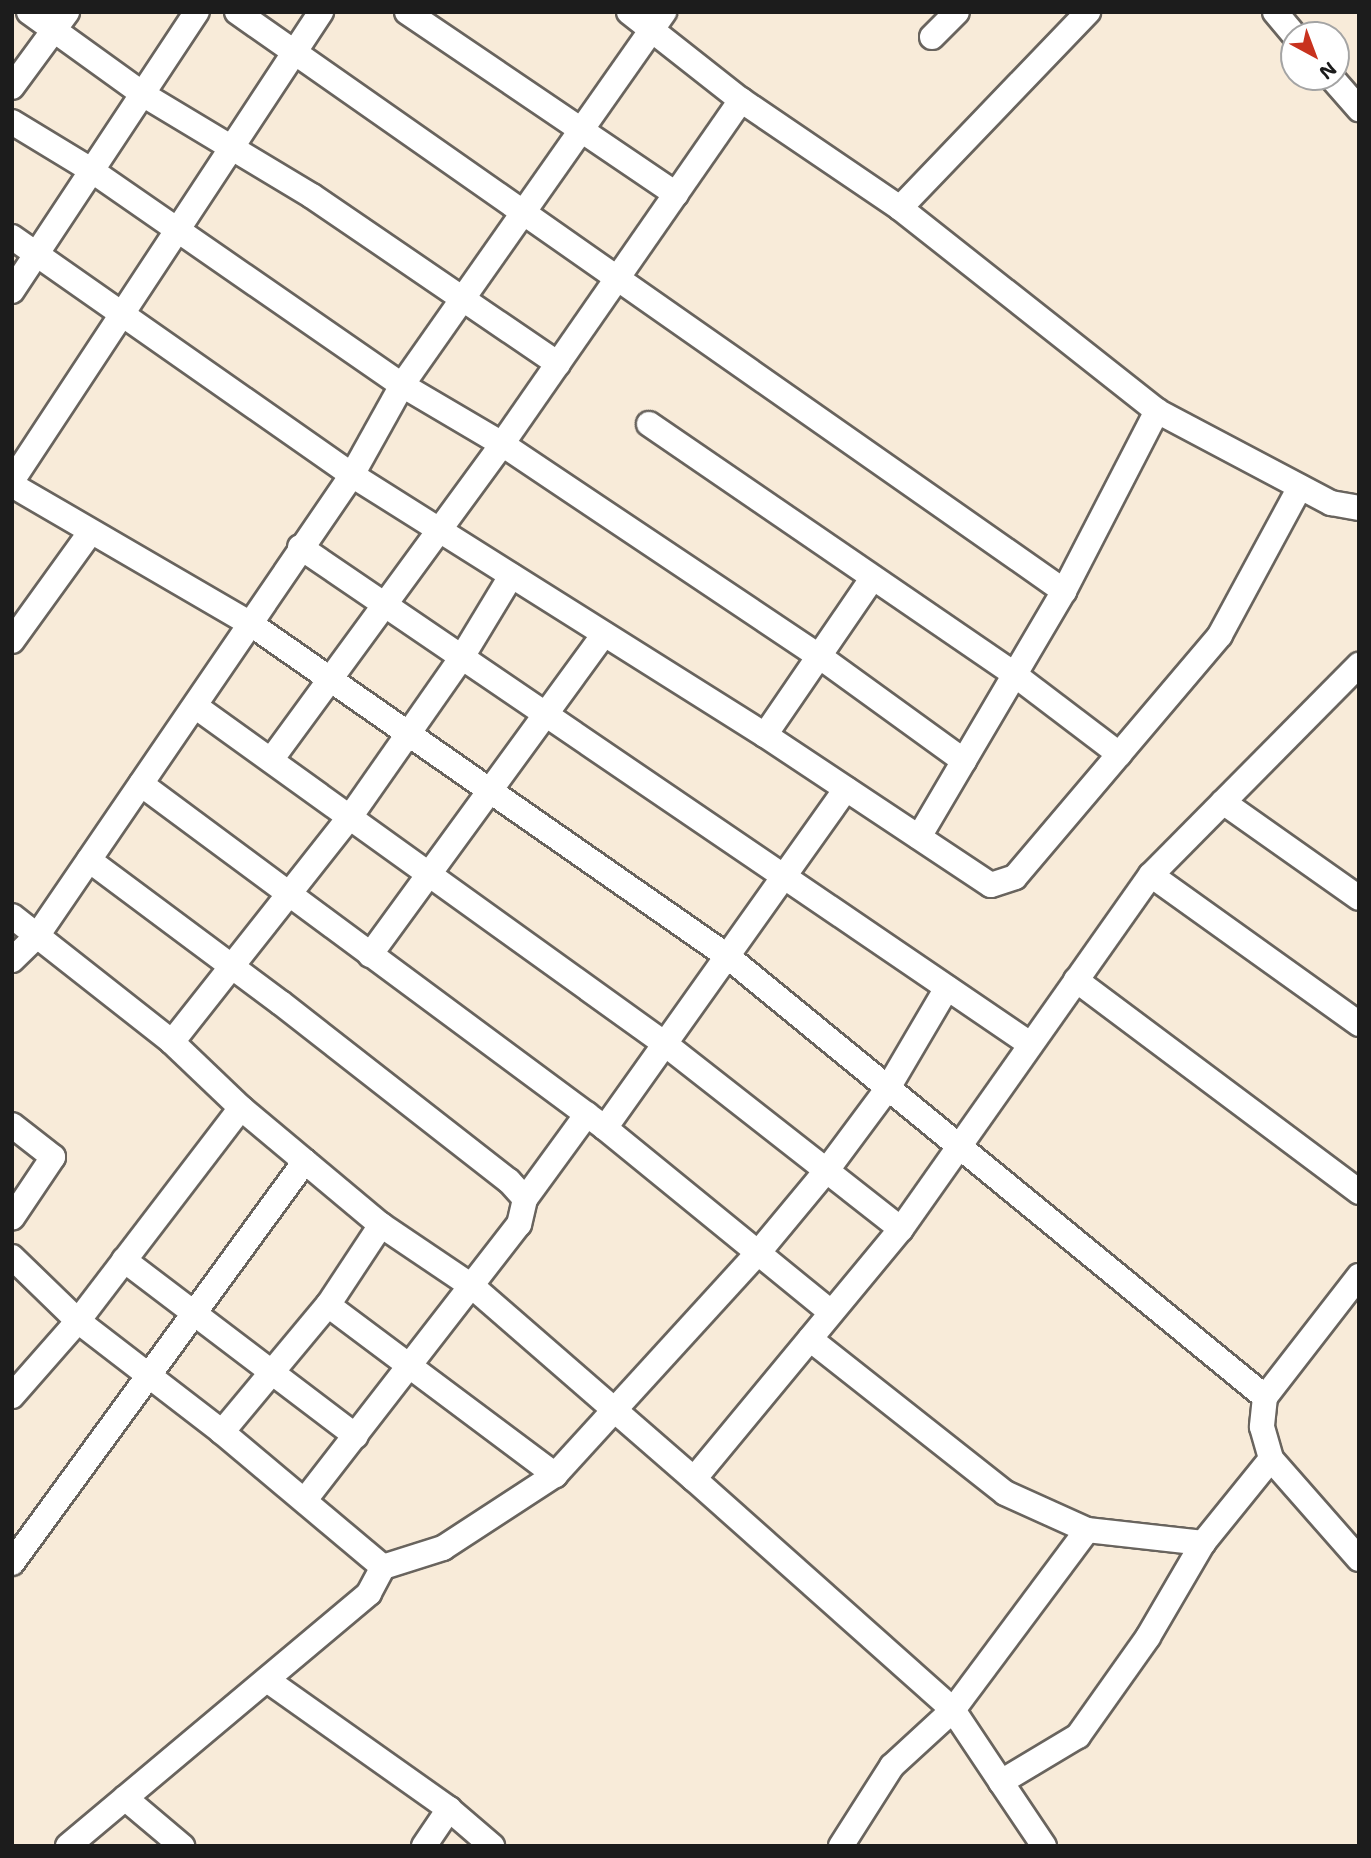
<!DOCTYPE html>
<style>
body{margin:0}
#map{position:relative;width:1371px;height:1858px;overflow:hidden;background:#f8ebd9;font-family:"Shantell Sans",sans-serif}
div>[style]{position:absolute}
.roads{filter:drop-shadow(2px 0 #69645e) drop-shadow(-2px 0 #69645e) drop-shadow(0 2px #69645e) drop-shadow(0 -2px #69645e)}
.street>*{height:24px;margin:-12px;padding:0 12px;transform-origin:12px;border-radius:12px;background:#fff}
span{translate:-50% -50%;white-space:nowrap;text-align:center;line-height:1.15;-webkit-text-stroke:6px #fff;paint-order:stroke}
.frame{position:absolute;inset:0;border:14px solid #1c1c1c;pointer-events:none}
.north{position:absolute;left:1280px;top:21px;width:70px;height:70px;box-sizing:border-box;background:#fff;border:2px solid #a4a4a4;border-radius:50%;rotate:139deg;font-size:19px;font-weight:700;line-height:28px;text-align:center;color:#1c1c1c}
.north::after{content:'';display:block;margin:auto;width:24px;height:32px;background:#c8321e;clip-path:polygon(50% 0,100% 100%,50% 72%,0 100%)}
</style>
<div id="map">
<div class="roads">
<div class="street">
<div style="left:29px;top:12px;width:142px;rotate:35.8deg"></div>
<div style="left:144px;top:95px;width:196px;rotate:31deg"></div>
<div style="left:312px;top:196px;width:298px;rotate:34.3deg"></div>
<div style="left:237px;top:12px;width:1010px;rotate:35deg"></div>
<div style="left:407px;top:12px;width:325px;rotate:34.1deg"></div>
<div style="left:629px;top:12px;width:142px;rotate:38.2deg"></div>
<div style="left:741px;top:100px;width:192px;rotate:34.2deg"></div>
<div style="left:900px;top:208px;width:328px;rotate:38.3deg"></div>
<div style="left:1157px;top:411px;width:197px;rotate:27.9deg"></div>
<div style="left:1331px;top:503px;width:28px;rotate:10deg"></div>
<div style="left:1275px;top:12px;width:30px;rotate:50deg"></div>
<div style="left:932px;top:37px;width:35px;rotate:-45deg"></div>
<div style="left:1331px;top:77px;width:43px;rotate:48.8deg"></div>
<div style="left:12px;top:87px;width:93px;rotate:-53.7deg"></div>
<div style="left:12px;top:122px;width:92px;rotate:31.3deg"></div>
<div style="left:91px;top:170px;width:378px;rotate:34.7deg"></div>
<div style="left:402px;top:385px;width:116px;rotate:30.5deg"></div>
<div style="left:502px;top:444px;width:381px;rotate:33.8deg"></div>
<div style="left:819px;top:656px;width:179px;rotate:35.9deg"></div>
<div style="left:900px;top:208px;width:272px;rotate:-46.2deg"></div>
<div style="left:12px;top:237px;width:415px;rotate:35deg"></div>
<div style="left:352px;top:475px;width:488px;rotate:32.2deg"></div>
<div style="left:765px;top:735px;width:271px;rotate:33.6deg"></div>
<div style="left:991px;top:885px;width:25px;rotate:-18deg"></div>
<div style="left:1015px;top:877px;width:317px;rotate:-49.7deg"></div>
<div style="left:1220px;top:635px;width:168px;rotate:-61.6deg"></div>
<div style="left:12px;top:291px;width:335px;rotate:-56.5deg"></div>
<div style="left:649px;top:424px;width:444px;rotate:34.4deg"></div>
<div style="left:1015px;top:675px;width:131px;rotate:37.2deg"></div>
<div style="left:12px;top:481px;width:562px;rotate:-56.62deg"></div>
<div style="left:12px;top:485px;width:276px;rotate:30.2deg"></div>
<div style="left:251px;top:624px;width:580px;rotate:34.89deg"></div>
<div style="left:727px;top:956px;width:696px;rotate:39.34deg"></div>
<div style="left:300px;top:547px;width:883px;rotate:34.25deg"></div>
<div style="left:12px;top:641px;width:133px;rotate:-54.2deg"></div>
<div style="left:195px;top:706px;width:579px;rotate:35.72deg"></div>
<div style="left:665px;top:1044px;width:300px;rotate:38.1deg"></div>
<div style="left:765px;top:735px;width:188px;rotate:-55.6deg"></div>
<div style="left:271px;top:760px;width:391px;rotate:-53.8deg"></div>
<div style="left:502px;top:444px;width:419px;rotate:-55.2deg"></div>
<div style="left:141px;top:784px;width:578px;rotate:36.55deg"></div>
<div style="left:605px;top:1128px;width:291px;rotate:39.2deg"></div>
<div style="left:1223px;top:802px;width:166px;rotate:35.2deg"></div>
<div style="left:919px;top:837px;width:286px;rotate:-59.5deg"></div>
<div style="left:1064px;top:591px;width:203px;rotate:-62.7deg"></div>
<div style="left:89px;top:860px;width:239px;rotate:36.7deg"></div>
<div style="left:281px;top:1003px;width:289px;rotate:38deg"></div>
<div style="left:509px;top:1181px;width:24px;rotate:48deg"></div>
<div style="left:525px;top:1199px;width:26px;rotate:103deg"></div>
<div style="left:519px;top:1224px;width:349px;rotate:127.8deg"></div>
<div style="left:1151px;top:875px;width:256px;rotate:35.6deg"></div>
<div style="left:12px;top:916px;width:204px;rotate:38.2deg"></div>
<div style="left:172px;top:1042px;width:95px;rotate:43.7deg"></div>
<div style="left:241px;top:1108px;width:182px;rotate:39.9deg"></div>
<div style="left:381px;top:1225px;width:111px;rotate:34deg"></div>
<div style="left:473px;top:1287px;width:293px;rotate:41deg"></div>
<div style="left:694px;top:1479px;width:347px;rotate:41.7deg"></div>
<div style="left:953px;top:1710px;width:87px;rotate:56.3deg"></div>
<div style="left:1001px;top:1782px;width:90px;rotate:-30.9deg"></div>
<div style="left:1078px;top:1736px;width:121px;rotate:-54.7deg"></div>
<div style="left:1148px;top:1637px;width:109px;rotate:-59.7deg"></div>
<div style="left:1203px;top:1543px;width:108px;rotate:-51deg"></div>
<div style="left:370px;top:955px;width:397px;rotate:-53.9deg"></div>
<div style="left:12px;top:960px;width:35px;rotate:-44deg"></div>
<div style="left:37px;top:936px;width:558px;rotate:-55.66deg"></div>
<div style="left:352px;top:475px;width:103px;rotate:-60.9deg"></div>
<div style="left:402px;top:385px;width:456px;rotate:-54.9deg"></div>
<div style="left:1076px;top:980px;width:354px;rotate:36.8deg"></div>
<div style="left:172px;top:1042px;width:287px;rotate:-51.7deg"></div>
<div style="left:350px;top:817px;width:195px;rotate:-55deg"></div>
<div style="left:462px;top:657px;width:95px;rotate:-58.8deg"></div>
<div style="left:12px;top:1125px;width:52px;rotate:38deg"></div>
<div style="left:53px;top:1157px;width:73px;rotate:123.9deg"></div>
<div style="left:605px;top:1128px;width:416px;rotate:-54.6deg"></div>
<div style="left:525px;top:1199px;width:105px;rotate:-53.9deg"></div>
<div style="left:12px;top:1257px;width:92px;rotate:44.1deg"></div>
<div style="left:78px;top:1321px;width:182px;rotate:37.6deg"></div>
<div style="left:222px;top:1432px;width:210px;rotate:40deg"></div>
<div style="left:124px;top:1260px;width:291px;rotate:37.2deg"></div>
<div style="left:1359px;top:1276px;width:153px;rotate:127.8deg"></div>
<div style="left:1265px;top:1397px;width:30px;rotate:96deg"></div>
<div style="left:1262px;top:1427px;width:33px;rotate:74deg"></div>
<div style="left:1271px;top:1459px;width:133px;rotate:48.7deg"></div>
<div style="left:328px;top:1305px;width:284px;rotate:36.8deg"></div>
<div style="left:810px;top:1339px;width:248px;rotate:38.3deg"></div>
<div style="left:1005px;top:1493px;width:90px;rotate:24.3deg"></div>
<div style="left:1087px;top:1530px;width:117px;rotate:6.4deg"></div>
<div style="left:12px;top:1396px;width:100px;rotate:-48.7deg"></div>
<div style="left:78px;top:1321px;width:268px;rotate:-52.6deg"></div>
<div style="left:222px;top:1432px;width:165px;rotate:-50.2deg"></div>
<div style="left:328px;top:1305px;width:96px;rotate:-56.5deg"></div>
<div style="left:694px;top:1479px;width:325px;rotate:-50.4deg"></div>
<div style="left:901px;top:1229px;width:433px;rotate:-54.8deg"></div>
<div style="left:1151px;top:875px;width:296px;rotate:-45.3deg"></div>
<div style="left:12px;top:1563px;width:497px;rotate:-53.9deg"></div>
<div style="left:267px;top:1680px;width:223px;rotate:35.3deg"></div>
<div style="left:449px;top:1809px;width:57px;rotate:40.7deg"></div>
<div style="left:1001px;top:1782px;width:77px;rotate:56.1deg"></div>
<div style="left:125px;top:1798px;width:75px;rotate:40.1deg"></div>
<div style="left:68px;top:1846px;width:393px;rotate:-40deg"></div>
<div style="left:369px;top:1593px;width:30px;rotate:-62deg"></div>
<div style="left:383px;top:1567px;width:63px;rotate:-17.6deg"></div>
<div style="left:443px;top:1548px;width:134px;rotate:-33.1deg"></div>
<div style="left:555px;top:1475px;width:301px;rotate:-47.6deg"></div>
<div style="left:758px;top:1253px;width:108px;rotate:-50.3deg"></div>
<div style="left:827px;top:1170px;width:102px;rotate:-53.4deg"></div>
<div style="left:888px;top:1088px;width:116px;rotate:-59.5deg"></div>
<div style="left:424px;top:1846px;width:45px;rotate:-56deg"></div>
<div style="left:841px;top:1846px;width:95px;rotate:-57.5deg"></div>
<div style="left:892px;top:1766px;width:83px;rotate:-42.6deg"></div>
<div style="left:953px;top:1710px;width:224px;rotate:-53.3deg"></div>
</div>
</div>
<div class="frame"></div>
<div class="north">N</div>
</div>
